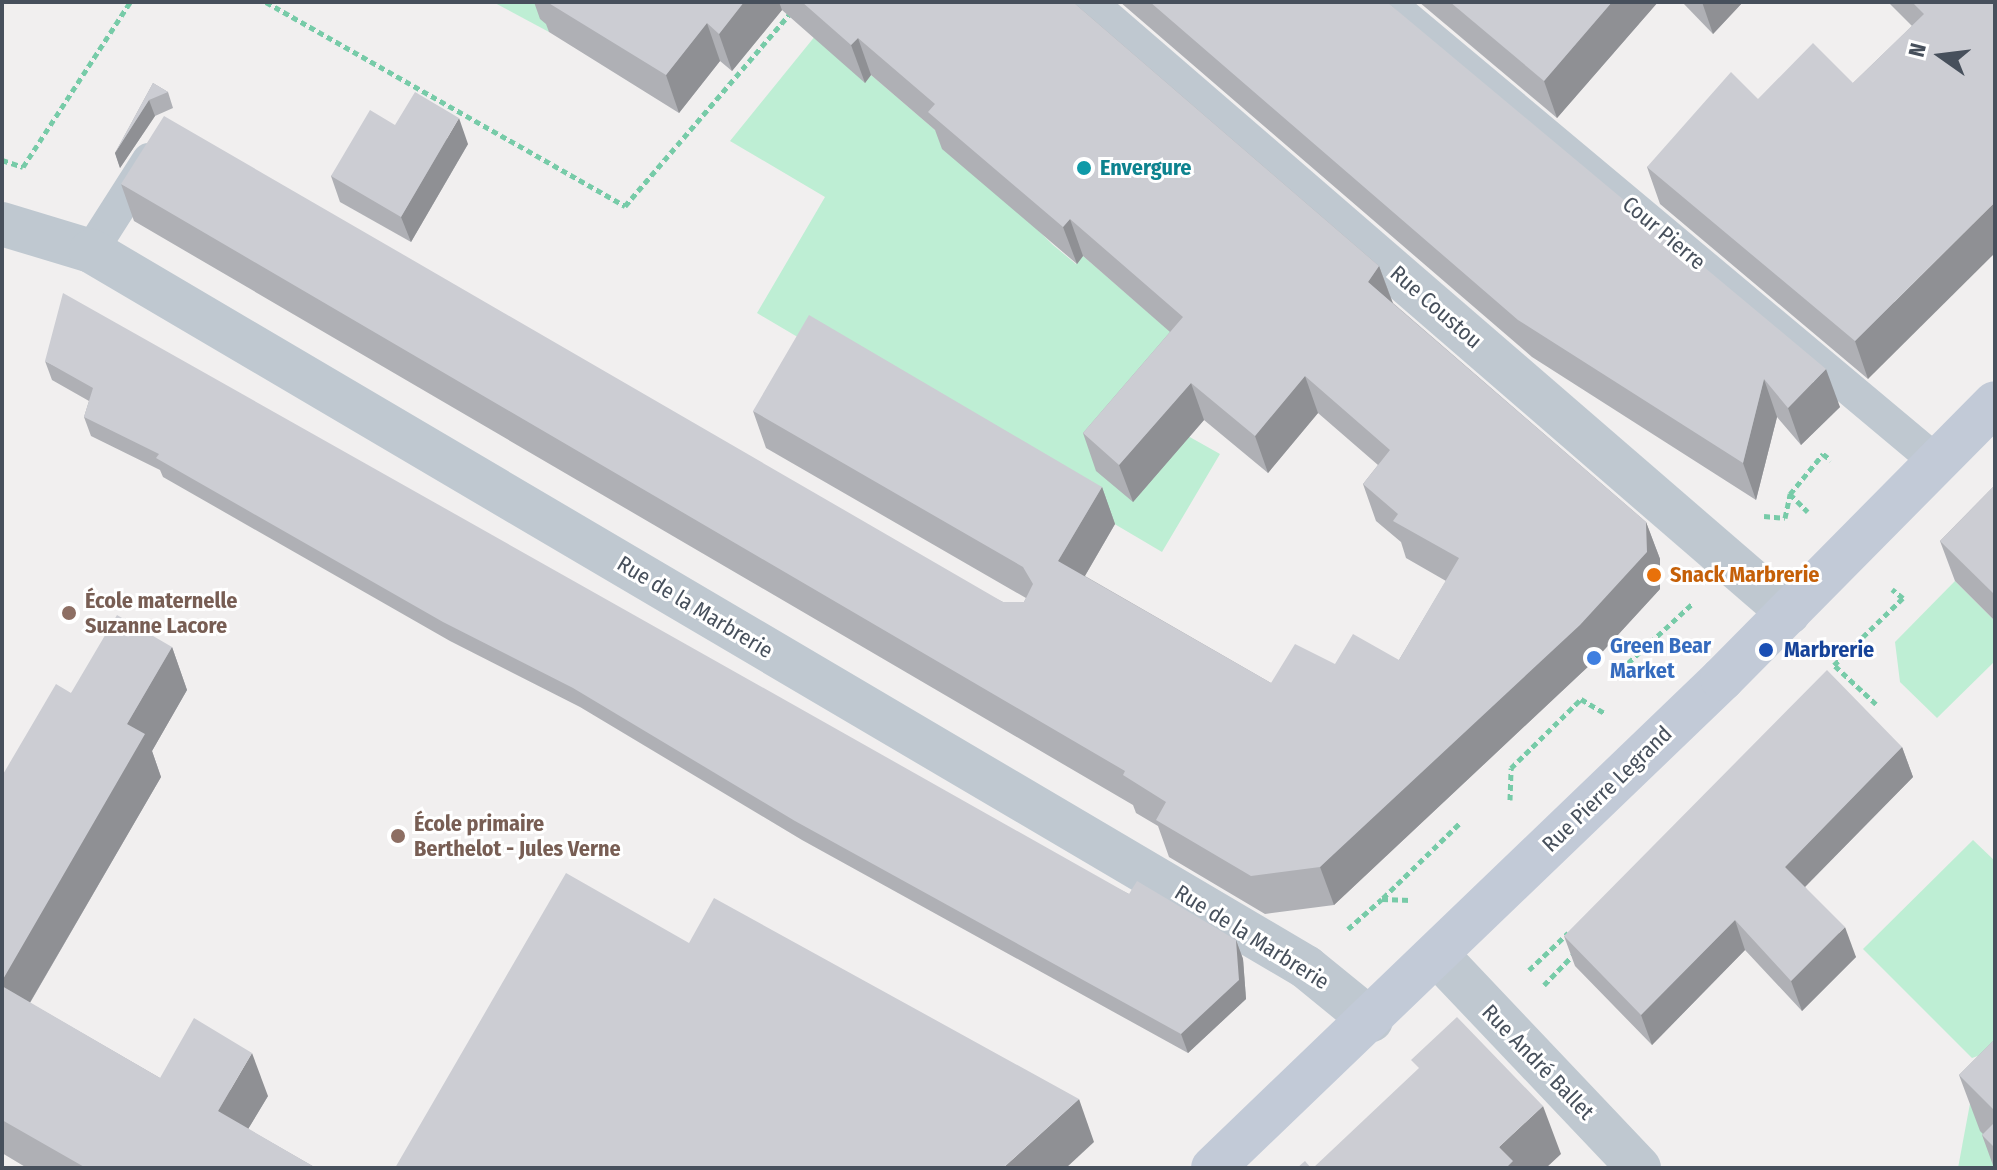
<!DOCTYPE html>
<meta charset="utf-8">
<style>
body{margin:0}
#map{position:relative;width:1997px;height:1170px;overflow:hidden;background:#f1efef;font-family:"Fira Sans Condensed",sans-serif}
div>[style]{position:absolute}
.green>*{inset:0;background:#beeed4}
.path>*{height:5px;margin-top:-2.5px;transform-origin:0;background:repeating-linear-gradient(90deg,#77cba8 0 6px,transparent 0 10px)}
.lane>*{height:34px;margin:-17px;padding:0 17px;transform-origin:17px;border-radius:17px;background:#bfc8d0}
.street>*{height:44px;margin:-22px;padding:0 22px;transform-origin:22px;border-radius:22px;background:#bfc8d0}
.secondary>*{height:44px;margin:-22px;padding:0 22px;transform-origin:22px;border-radius:22px;background:#c2cad7}
.wall>*{inset:0;background:#afb0b5}
.shaded-wall>*{inset:0;background:#8f9094}
.building>*{inset:0;background:#cccdd3}
.dots>*{width:22px;height:22px;translate:-50% -50%;box-sizing:border-box;border:4px solid #fff;border-radius:50%}
span{translate:-50% -50%;white-space:nowrap;text-align:center;line-height:1.15;-webkit-text-stroke:6px #fff;paint-order:stroke}
.culture-label{font-size:22px;color:#0d838f;font-weight:700}
.left{translate:0 -50%;text-align:left}
.street-label{font-size:22px;color:#47505c}
.food-label{font-size:22px;color:#c56008;font-weight:700}
.education-label{font-size:22px;color:#785e54;font-weight:700}
.shop-label{font-size:22px;color:#366cbe;font-weight:700}
.transit-label{font-size:22px;color:#164399;font-weight:700}
.frame{position:absolute;inset:0;border:4px solid #47505c;pointer-events:none}
.north{position:absolute;left:1901px;top:16px;width:80px;height:80px;-webkit-text-stroke:6px #fff;paint-order:stroke;rotate:284deg;font-size:22px;font-weight:700;line-height:32px;text-align:center;color:#47505c}
.north::after{content:'';display:block;margin:auto;width:28px;height:36px;background:#47505c;clip-path:polygon(50% 0,100% 100%,50% 72%,0 100%)}
</style>
<div id="map">
<div class="green">
<div style="clip-path:polygon(493px 2px,555px 2px,552px 29px,549px 32px)"></div>
<div style="clip-path:polygon(820px 30px,865px 82px,871px 75px,948px 141px,1053px 245px,1076px 264px,1083px 256px,1196px 354px,1147px 413px,1220px 454px,1162px 552px,757px 313px,825px 197px,730px 141px)"></div>
<div style="clip-path:polygon(1955px 581px,1995px 621px,1995px 661px,1937px 718px,1900px 682px,1895px 642px)"></div>
<div style="clip-path:polygon(1973px 840px,1995px 861px,1995px 1050px,1972px 1058px,1863px 949px)"></div>
<div style="clip-path:polygon(1974px 1082px,1995px 1146px,1995px 1168px,1958px 1168px)"></div>
</div>
<div class="path">
<div style="left:266px;top:2px;width:413px;rotate:29.6deg"></div>
<div style="left:625px;top:206px;width:269px;rotate:-49.4deg"></div>
<div style="left:2px;top:160px;width:22px;rotate:18deg"></div>
<div style="left:23px;top:167px;width:197px;rotate:-57deg"></div>
<div style="left:1790px;top:494px;width:25px;rotate:45deg"></div>
<div style="left:1764px;top:516px;width:21px;rotate:5deg"></div>
<div style="left:1785px;top:518px;width:25px;rotate:-78deg"></div>
<div style="left:1790px;top:494px;width:52px;rotate:-50.5deg"></div>
<div style="left:1823px;top:454px;width:10px;rotate:37deg"></div>
<div style="left:1628px;top:663px;width:87px;rotate:-42.7deg"></div>
<div style="left:1876px;top:704px;width:57px;rotate:-137.1deg"></div>
<div style="left:1834px;top:665px;width:96px;rotate:-44.2deg"></div>
<div style="left:1903px;top:598px;width:14px;rotate:-141deg"></div>
<div style="left:1510px;top:800px;width:32px;rotate:-88deg"></div>
<div style="left:1511px;top:768px;width:98px;rotate:-44.6deg"></div>
<div style="left:1581px;top:699px;width:27px;rotate:31deg"></div>
<div style="left:1383px;top:898px;width:109px;rotate:-44.3deg"></div>
<div style="left:1348px;top:929px;width:45px;rotate:-41.4deg"></div>
<div style="left:1382px;top:899px;width:29px;rotate:2deg"></div>
<div style="left:1529px;top:970px;width:54px;rotate:-43.5deg"></div>
<div style="left:1544px;top:985px;width:46px;rotate:-45.9deg"></div>
</div>
<div class="lane">
<div style="left:1391px;top:5px;width:712px;rotate:39.93deg"></div>
<div style="left:91px;top:251px;width:108px;rotate:-57.5deg"></div>
</div>
<div class="street">
<div style="left:1082px;top:2px;width:934px;rotate:40.83deg"></div>
<div style="left:2px;top:224px;width:93px;rotate:16.9deg"></div>
<div style="left:91px;top:251px;width:1410px;rotate:30.51deg"></div>
<div style="left:1306px;top:967px;width:84px;rotate:39.2deg"></div>
<div style="left:1438px;top:956px;width:292px;rotate:46.5deg"></div>
</div>
<div class="secondary">
<div style="left:1213px;top:1168px;width:706px;rotate:-43.85deg"></div>
<div style="left:1722px;top:679px;width:388px;rotate:-45.3deg"></div>
</div>
<div class="wall">
<div style="clip-path:polygon(534px 2px,1073px 2px,1379px 266px,1393px 303px,1646px 522px,1660px 559px,1660px 589px,1593px 662px,1334px 905px,1265px 914px,1169px 857px,1158px 826px,1136px 813px,1133px 805px,134px 221px,121px 184px,1003px 602px,1024px 602px,1026px 598px,766px 448px,753px 411px,1102px 487px,1115px 524px,1085px 576px,1271px 683px,1335px 664px,1399px 660px,1446px 581px,1406px 558px,1401px 542px,1376px 521px,1363px 484px,1378px 465px,1318px 413px,1268px 473px,1204px 420px,1133px 502px,1096px 471px,1083px 433px,1170px 332px,1083px 256px,1077px 264px,942px 149px,935px 130px,871px 75px,865px 83px,782px 10px,732px 71px,720px 61px,679px 113px,549px 32px,546px 24px,540px 19px)"></div>
<div style="clip-path:polygon(1120px 2px,1387px 2px,1840px 407px,1801px 445px,1777px 417px,1756px 500px,1532px 357px)"></div>
<div style="clip-path:polygon(1419px 2px,1658px 2px,1557px 118px)"></div>
<div style="clip-path:polygon(1682px 2px,1743px 2px,1713px 34px)"></div>
<div style="clip-path:polygon(1888px 2px,1995px 2px,1868px 379px,1660px 204px,1647px 167px,1758px 99px,1853px 83px,1912px 26px)"></div>
<div style="clip-path:polygon(153px 83px,168px 92px,173px 108px,155px 116px,120px 168px,115px 153px)"></div>
<div style="clip-path:polygon(395px 125px,468px 144px,411px 242px,340px 202px,331px 176px)"></div>
<div style="clip-path:polygon(45px 361px,1129px 894px,1236px 940px,1243px 959px,1246px 999px,1188px 1053px,802px 840px,580px 707px,450px 641px,163px 477px,160px 470px,91px 436px,84px 417px,89px 401px,52px 380px)"></div>
<div style="clip-path:polygon(1995px 485px,1995px 621px,1955px 581px,1940px 541px)"></div>
<div style="clip-path:polygon(172px 647px,187px 690px,152px 751px,161px 777px,30px 1003px,160px 1078px,268px 1096px,248px 1129px,316px 1168px,27px 1168px,2px 1153px,2px 776px,71px 693px)"></div>
<div style="clip-path:polygon(1902px 747px,1913px 777px,1805px 887px,1856px 957px,1802px 1011px,1745px 950px,1652px 1045px,1575px 966px,1564px 936px)"></div>
<div style="clip-path:polygon(1995px 1039px,1995px 1168px,1994px 1168px,1982px 1135px,1983px 1134px,1980px 1131px,1959px 1075px)"></div>
</div>
<div class="shaded-wall">
<div style="clip-path:polygon(744px 2px,779px 2px,782px 10px,732px 71px,719px 34px)"></div>
<div style="clip-path:polygon(1612px 2px,1658px 2px,1557px 118px,1544px 81px)"></div>
<div style="clip-path:polygon(1702px 2px,1743px 2px,1713px 34px)"></div>
<div style="clip-path:polygon(707px 23px,720px 61px,679px 113px,666px 75px)"></div>
<div style="clip-path:polygon(858px 38px,871px 75px,865px 83px,851px 45px)"></div>
<div style="clip-path:polygon(149px 100px,155px 116px,120px 168px,115px 153px)"></div>
<div style="clip-path:polygon(459px 118px,468px 144px,411px 242px,401px 217px)"></div>
<div style="clip-path:polygon(1995px 202px,1995px 253px,1868px 379px,1855px 341px)"></div>
<div style="clip-path:polygon(1070px 219px,1083px 256px,1077px 264px,1063px 227px)"></div>
<div style="clip-path:polygon(1379px 266px,1393px 304px,1368px 282px)"></div>
<div style="clip-path:polygon(1826px 369px,1840px 407px,1801px 445px,1788px 408px)"></div>
<div style="clip-path:polygon(1305px 376px,1318px 413px,1268px 473px,1255px 436px)"></div>
<div style="clip-path:polygon(1764px 379px,1777px 417px,1756px 500px,1743px 463px)"></div>
<div style="clip-path:polygon(1191px 383px,1204px 420px,1133px 502px,1119px 465px)"></div>
<div style="clip-path:polygon(1102px 487px,1115px 524px,1072px 598px,1058px 561px)"></div>
<div style="clip-path:polygon(1646px 522px,1660px 559px,1660px 589px,1593px 662px,1334px 905px,1320px 867px)"></div>
<div style="clip-path:polygon(172px 647px,187px 690px,152px 751px,161px 777px,15px 1028px,2px 991px,2px 981px,127px 724px)"></div>
<div style="clip-path:polygon(1902px 747px,1913px 777px,1795px 897px,1785px 867px)"></div>
<div style="clip-path:polygon(1735px 920px,1745px 950px,1652px 1045px,1641px 1015px)"></div>
<div style="clip-path:polygon(1845px 927px,1856px 957px,1802px 1011px,1791px 981px)"></div>
<div style="clip-path:polygon(1236px 940px,1243px 959px,1246px 999px,1188px 1053px,1181px 1034px)"></div>
<div style="clip-path:polygon(252px 1053px,268px 1096px,233px 1154px,218px 1111px)"></div>
<div style="clip-path:polygon(1079px 1099px,1094px 1142px,1066px 1168px,1003px 1168px)"></div>
<div style="clip-path:polygon(1543px 1106px,1561px 1154px,1546px 1168px,1506px 1168px,1499px 1147px)"></div>
</div>
<div class="building">
<div style="clip-path:polygon(547px 2px,744px 2px,719px 34px,707px 23px,666px 75px)"></div>
<div style="clip-path:polygon(802px 2px,1073px 2px,1379px 266px,1368px 282px,1646px 522px,1647px 552px,1580px 625px,1320px 867px,1251px 876px,1156px 820px,1166px 802px,1123px 775px,1125px 771px,121px 184px,164px 116px,1003px 602px,1024px 602px,1033px 584px,1023px 567px,753px 411px,809px 315px,1102px 487px,1058px 561px,1271px 683px,1295px 644px,1335px 664px,1353px 634px,1399px 660px,1459px 558px,1393px 521px,1398px 514px,1363px 484px,1390px 450px,1305px 376px,1255px 436px,1191px 383px,1119px 465px,1083px 433px,1183px 317px,1070px 219px,1063px 227px,928px 112px,935px 104px,858px 38px,851px 45px)"></div>
<div style="clip-path:polygon(1150px 2px,1387px 2px,1826px 369px,1788px 408px,1764px 379px,1743px 463px,1518px 320px)"></div>
<div style="clip-path:polygon(1450px 2px,1612px 2px,1544px 81px)"></div>
<div style="clip-path:polygon(1912px 2px,1995px 2px,1995px 202px,1855px 341px,1647px 167px,1731px 72px,1758px 99px,1813px 43px,1853px 83px,1924px 14px)"></div>
<div style="clip-path:polygon(153px 83px,168px 92px,149px 100px,115px 153px)"></div>
<div style="clip-path:polygon(415px 92px,459px 118px,401px 217px,331px 176px,370px 110px,395px 125px)"></div>
<div style="clip-path:polygon(63px 293px,1129px 894px,1137px 881px,1236px 940px,1239px 980px,1181px 1034px,795px 821px,573px 688px,443px 622px,156px 458px,159px 454px,84px 417px,93px 388px,45px 361px)"></div>
<div style="clip-path:polygon(1995px 485px,1995px 595px,1940px 541px)"></div>
<div style="clip-path:polygon(117px 615px,172px 647px,127px 724px,145px 734px,2px 981px,2px 776px,56px 684px,71px 693px)"></div>
<div style="clip-path:polygon(1827px 670px,1902px 747px,1785px 867px,1845px 927px,1791px 981px,1735px 920px,1641px 1015px,1564px 936px)"></div>
<div style="clip-path:polygon(566px 873px,689px 943px,714px 898px,1079px 1099px,1003px 1168px,395px 1168px)"></div>
<div style="clip-path:polygon(2px 986px,160px 1078px,194px 1018px,252px 1053px,218px 1111px,316px 1168px,86px 1168px,2px 1120px)"></div>
<div style="clip-path:polygon(1457px 1017px,1543px 1106px,1499px 1147px,1513px 1161px,1506px 1168px,1313px 1168px,1419px 1068px,1411px 1060px)"></div>
<div style="clip-path:polygon(1995px 1039px,1995px 1111px,1959px 1075px)"></div>
<div style="clip-path:polygon(1995px 1122px,1995px 1148px,1982px 1135px)"></div>
<div style="clip-path:polygon(1305px 1161px,1311px 1168px,1297px 1168px)"></div>
</div>
<div class="dots">
<div style="left:1084px;top:168px;background:#0f9aa8"></div>
<div style="left:1654px;top:575px;background:#e8710a"></div>
<div style="left:69px;top:613px;background:#8d6e63"></div>
<div style="left:1766px;top:650px;background:#1a4fb4"></div>
<div style="left:1594px;top:658px;background:#3f7fe0"></div>
<div style="left:398px;top:836px;background:#8d6e63"></div>
</div>
<div class="culture-label">
<span class="left" style="left:1100px;top:168px">Envergure</span>
</div>
<div class="street-label">
<span style="left:1664px;top:233px;rotate:40deg">Cour Pierre</span>
<span style="left:1436px;top:307px;rotate:41deg">Rue Coustou</span>
<span style="left:695px;top:607px;rotate:31deg">Rue de la Marbrerie</span>
<span style="left:1607px;top:789px;rotate:-44deg">Rue Pierre Legrand</span>
<span style="left:1252px;top:937px;rotate:32deg">Rue de la Marbrerie</span>
<span style="left:1538px;top:1062px;rotate:46deg">Rue André Ballet</span>
</div>
<div class="food-label">
<span class="left" style="left:1670px;top:575px">Snack Marbrerie</span>
</div>
<div class="education-label">
<span class="left" style="left:85px;top:613px">École maternelle<br>Suzanne Lacore</span>
<span class="left" style="left:414px;top:836px">École primaire<br>Berthelot - Jules Verne</span>
</div>
<div class="shop-label">
<span class="left" style="left:1610px;top:658px">Green Bear<br>Market</span>
</div>
<div class="transit-label">
<span class="left" style="left:1784px;top:650px">Marbrerie</span>
</div>
<div class="frame"></div>
<div class="north">N</div>
</div>
